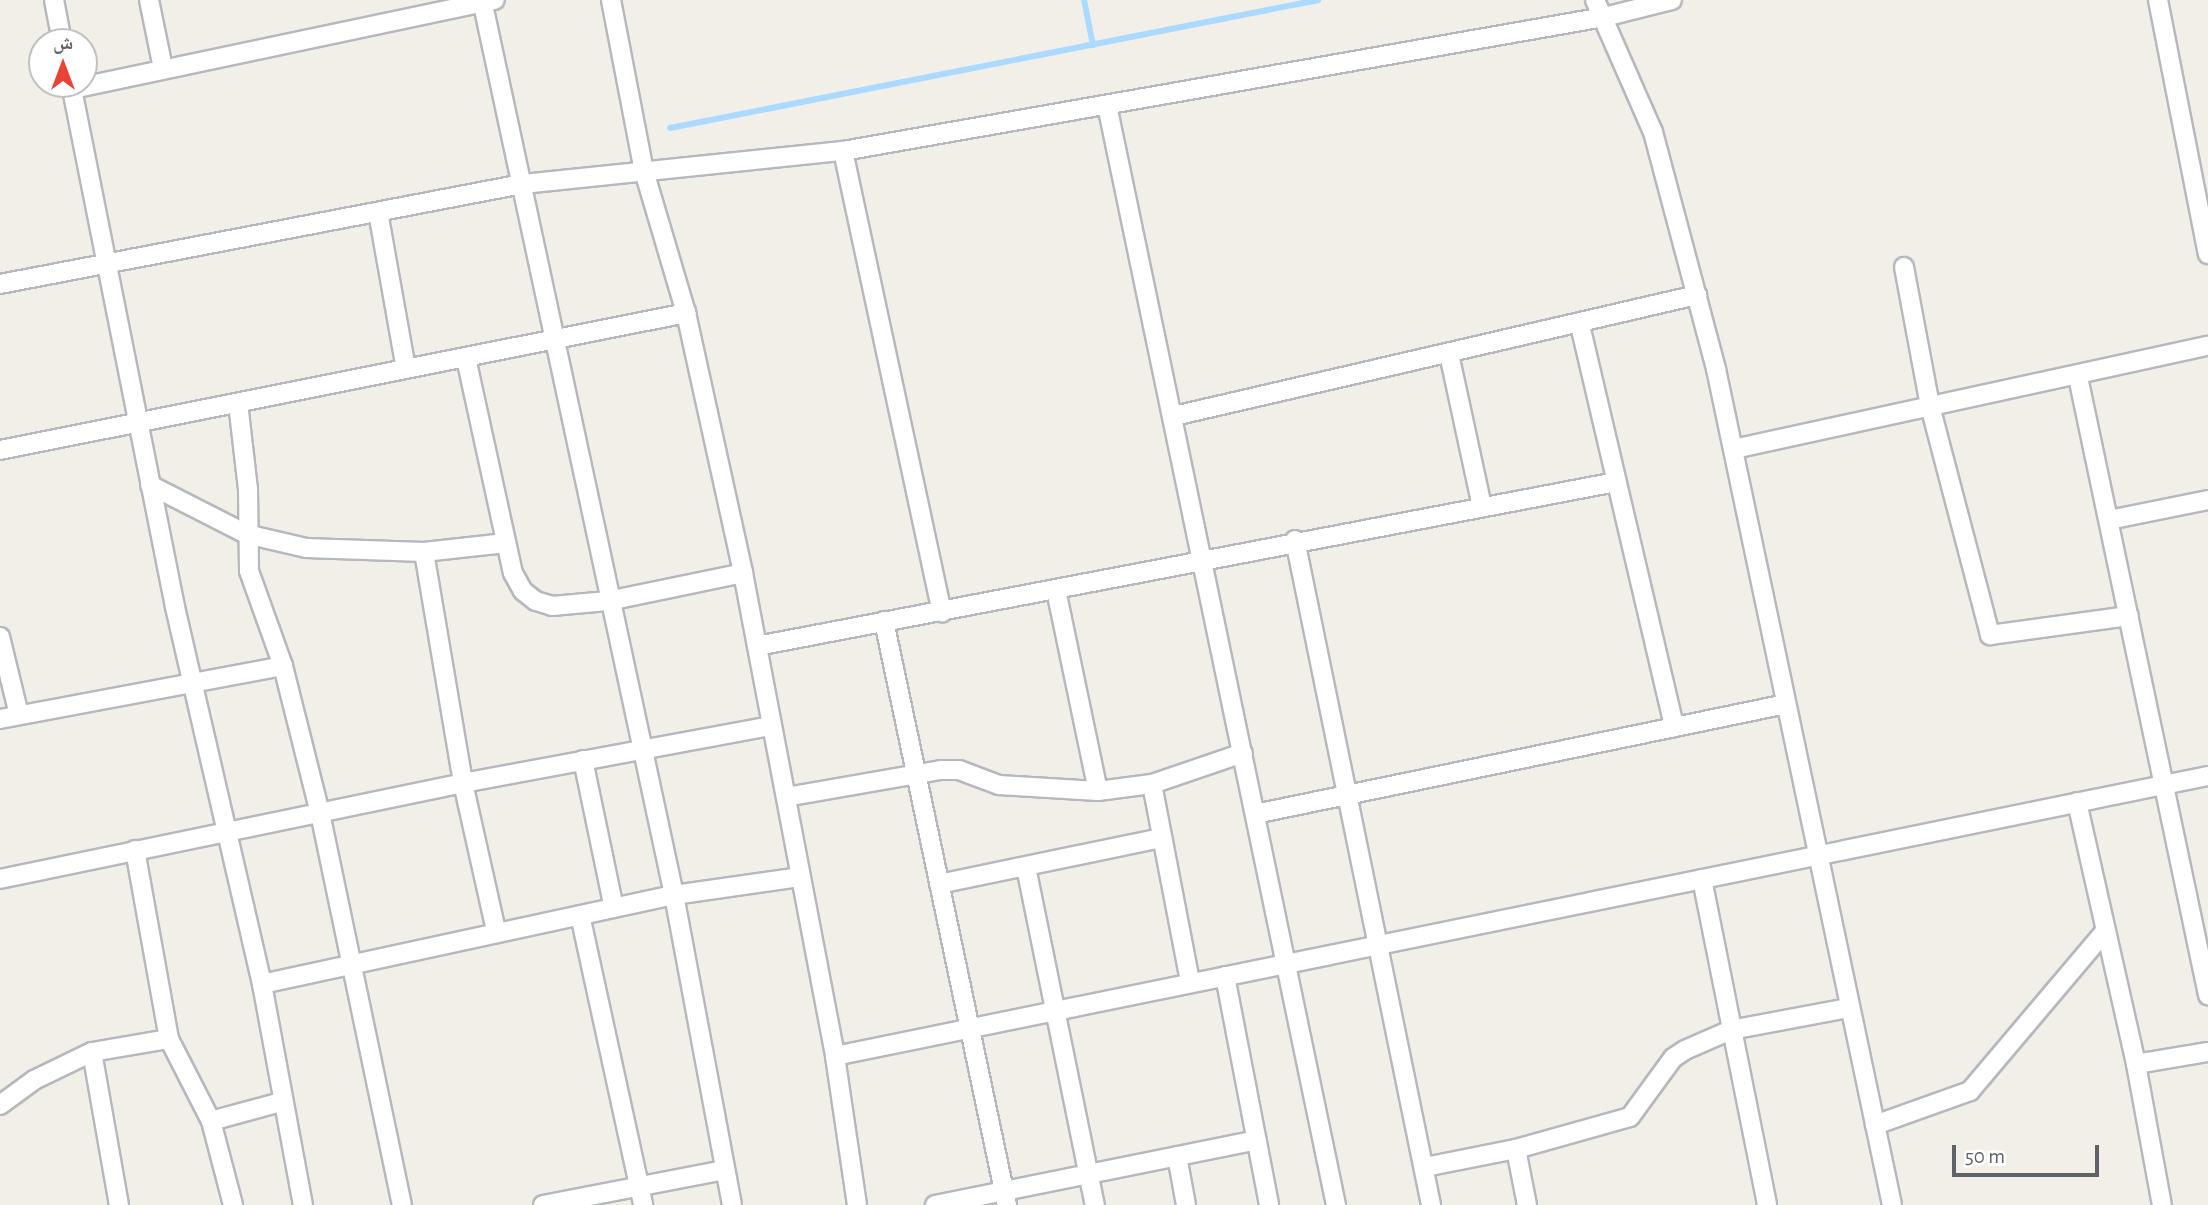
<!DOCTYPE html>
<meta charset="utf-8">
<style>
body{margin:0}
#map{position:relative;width:2208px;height:1205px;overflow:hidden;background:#f1efe8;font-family:"Alegreya Sans","Noto Naskh Arabic",sans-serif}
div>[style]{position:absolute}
.stream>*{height:6px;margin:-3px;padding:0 3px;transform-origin:3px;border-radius:3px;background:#aadaff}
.roads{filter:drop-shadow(2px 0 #b5b8bc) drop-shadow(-2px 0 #b5b8bc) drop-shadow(0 2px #b5b8bc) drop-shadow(0 -2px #b5b8bc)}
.minor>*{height:18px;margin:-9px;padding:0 9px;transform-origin:9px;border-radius:9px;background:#fff}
span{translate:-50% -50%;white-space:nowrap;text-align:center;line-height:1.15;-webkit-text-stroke:7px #fff;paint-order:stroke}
.north{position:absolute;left:28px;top:28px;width:70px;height:70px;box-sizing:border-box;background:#fff;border:2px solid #bfc1c3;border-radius:50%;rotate:0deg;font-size:19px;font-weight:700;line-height:28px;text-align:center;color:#5f6368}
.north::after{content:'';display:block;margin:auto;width:24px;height:32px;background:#ea4335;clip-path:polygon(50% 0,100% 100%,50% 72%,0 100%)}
.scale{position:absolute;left:1952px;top:1145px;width:147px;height:32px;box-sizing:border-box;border:4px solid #5f6368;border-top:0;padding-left:9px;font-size:21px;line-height:24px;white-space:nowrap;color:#5f6368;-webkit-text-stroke:5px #fff;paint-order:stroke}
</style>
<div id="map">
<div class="stream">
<div style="left:1084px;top:0;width:46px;rotate:78.7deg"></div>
<div style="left:670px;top:128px;width:661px;rotate:-11.17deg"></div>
</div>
<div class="roads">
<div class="minor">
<div style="left:54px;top:0;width:43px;rotate:79.2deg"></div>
<div style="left:149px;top:0;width:69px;rotate:78.4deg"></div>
<div style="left:482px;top:0;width:915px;rotate:77.89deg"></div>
<div style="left:674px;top:895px;width:315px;rotate:79.4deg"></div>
<div style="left:611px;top:0;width:174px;rotate:79.1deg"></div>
<div style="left:644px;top:171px;width:148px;rotate:73.5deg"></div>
<div style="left:686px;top:313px;width:266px;rotate:77.6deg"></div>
<div style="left:743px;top:573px;width:492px;rotate:79.2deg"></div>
<div style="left:835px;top:1056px;width:151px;rotate:81.6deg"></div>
<div style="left:1595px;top:0;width:144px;rotate:66.3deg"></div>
<div style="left:1653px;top:132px;width:245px;rotate:75.1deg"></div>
<div style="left:1716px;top:369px;width:854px;rotate:78.11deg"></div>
<div style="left:2158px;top:0;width:259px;rotate:78.9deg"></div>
<div style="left:71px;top:84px;width:533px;rotate:78.75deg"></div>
<div style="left:175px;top:607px;width:387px;rotate:77deg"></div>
<div style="left:262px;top:984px;width:225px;rotate:79.5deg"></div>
<div style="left:72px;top:89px;width:432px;rotate:-11.9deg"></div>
<div style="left:1107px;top:105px;width:1124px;rotate:78.24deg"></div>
<div style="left:843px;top:151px;width:472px;rotate:77.9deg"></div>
<div style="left:378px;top:212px;width:159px;rotate:79.9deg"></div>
<div style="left:1904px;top:267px;width:141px;rotate:79.4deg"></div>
<div style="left:1930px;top:406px;width:237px;rotate:75.3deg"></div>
<div style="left:1990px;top:635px;width:140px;rotate:-7.8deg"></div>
<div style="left:0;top:284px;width:531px;rotate:-10.84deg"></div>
<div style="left:522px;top:184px;width:323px;rotate:-5.9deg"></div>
<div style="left:843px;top:151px;width:773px;rotate:-9.99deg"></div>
<div style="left:1604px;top:17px;width:70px;rotate:-14deg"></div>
<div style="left:1580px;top:325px;width:413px;rotate:76.8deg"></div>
<div style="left:1449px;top:354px;width:156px;rotate:77.8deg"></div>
<div style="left:466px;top:358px;width:220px;rotate:77.7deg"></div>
<div style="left:513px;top:573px;width:21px;rotate:61deg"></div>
<div style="left:523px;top:591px;width:16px;rotate:38deg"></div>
<div style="left:536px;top:601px;width:17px;rotate:17deg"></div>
<div style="left:552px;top:606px;width:56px;rotate:-5.1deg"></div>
<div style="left:608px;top:601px;width:138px;rotate:-11.7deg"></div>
<div style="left:2078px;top:377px;width:632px;rotate:78.12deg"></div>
<div style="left:238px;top:403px;width:87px;rotate:83.4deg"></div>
<div style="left:248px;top:489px;width:82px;rotate:89.3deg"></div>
<div style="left:249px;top:571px;width:101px;rotate:70.3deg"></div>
<div style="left:283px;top:666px;width:152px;rotate:75.9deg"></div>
<div style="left:320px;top:813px;width:400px;rotate:78.2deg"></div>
<div style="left:1174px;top:416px;width:537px;rotate:-13.03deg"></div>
<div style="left:1734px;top:449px;width:485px;rotate:-12.3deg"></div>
<div style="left:0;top:450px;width:700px;rotate:-11.29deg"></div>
<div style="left:150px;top:485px;width:108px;rotate:27deg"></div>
<div style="left:246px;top:534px;width:62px;rotate:13.1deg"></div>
<div style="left:306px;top:548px;width:118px;rotate:1.9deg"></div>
<div style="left:424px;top:552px;width:82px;rotate:-6.3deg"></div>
<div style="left:2109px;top:520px;width:101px;rotate:-11.4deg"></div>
<div style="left:1295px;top:540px;width:679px;rotate:78.44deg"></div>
<div style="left:424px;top:552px;width:234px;rotate:80.4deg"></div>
<div style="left:463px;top:783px;width:152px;rotate:77.4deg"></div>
<div style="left:1056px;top:590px;width:205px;rotate:78.2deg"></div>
<div style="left:884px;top:621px;width:597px;rotate:78.11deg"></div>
<div style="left:0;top:637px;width:80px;rotate:76.3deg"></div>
<div style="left:757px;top:646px;width:875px;rotate:-10.81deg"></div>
<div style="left:0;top:719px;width:288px;rotate:-10.6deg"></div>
<div style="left:583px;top:760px;width:151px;rotate:78.2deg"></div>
<div style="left:1152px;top:784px;width:202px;rotate:79.1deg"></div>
<div style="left:786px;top:797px;width:157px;rotate:-9.9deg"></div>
<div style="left:941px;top:770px;width:18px"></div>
<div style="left:959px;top:770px;width:43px;rotate:20.6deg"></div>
<div style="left:999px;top:785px;width:99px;rotate:3.5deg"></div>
<div style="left:1098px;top:791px;width:54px;rotate:-7.4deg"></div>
<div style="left:1152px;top:784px;width:96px;rotate:-18.8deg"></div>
<div style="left:2077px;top:802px;width:269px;rotate:77.3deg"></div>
<div style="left:2136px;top:1064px;width:143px;rotate:79.6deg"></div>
<div style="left:1255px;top:814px;width:542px;rotate:-11.7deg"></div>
<div style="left:135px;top:850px;width:192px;rotate:79.8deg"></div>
<div style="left:169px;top:1039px;width:92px;rotate:62.9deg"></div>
<div style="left:211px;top:1121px;width:87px;rotate:75.3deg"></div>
<div style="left:1026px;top:867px;width:345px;rotate:78.5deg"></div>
<div style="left:0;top:879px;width:473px;rotate:-11.7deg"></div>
<div style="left:463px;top:783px;width:312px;rotate:-10.5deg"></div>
<div style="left:1702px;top:879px;width:332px;rotate:78.7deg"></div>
<div style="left:939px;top:884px;width:228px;rotate:-11.7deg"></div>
<div style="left:580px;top:915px;width:297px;rotate:77.7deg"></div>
<div style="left:1225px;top:976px;width:233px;rotate:79.1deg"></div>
<div style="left:262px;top:984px;width:422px;rotate:-12.2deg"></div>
<div style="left:674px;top:895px;width:128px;rotate:-8.1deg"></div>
<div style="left:92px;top:1052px;width:155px;rotate:80deg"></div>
<div style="left:835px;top:1056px;width:1401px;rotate:-11.53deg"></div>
<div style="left:2136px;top:1064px;width:73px;rotate:-9.5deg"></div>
<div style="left:0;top:1105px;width:42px;rotate:-36.3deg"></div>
<div style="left:34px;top:1080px;width:64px;rotate:-25.8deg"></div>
<div style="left:92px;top:1052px;width:78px;rotate:-9.6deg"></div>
<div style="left:211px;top:1121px;width:73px;rotate:-15.2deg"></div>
<div style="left:1875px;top:1125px;width:101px;rotate:-19.7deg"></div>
<div style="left:1970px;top:1091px;width:209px;rotate:-49.8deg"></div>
<div style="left:1516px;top:1149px;width:57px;rotate:78.9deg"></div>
<div style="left:1177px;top:1156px;width:50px;rotate:79.6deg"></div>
<div style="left:1425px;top:1167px;width:93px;rotate:-11.2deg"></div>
<div style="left:1516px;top:1149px;width:118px;rotate:-15.7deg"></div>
<div style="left:1630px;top:1117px;width:73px;rotate:-53.9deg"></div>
<div style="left:1673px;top:1058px;width:14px;rotate:-34deg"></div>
<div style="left:1685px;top:1050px;width:50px;rotate:-23.5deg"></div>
<div style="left:1731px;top:1030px;width:119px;rotate:-10.6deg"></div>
<div style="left:543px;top:1205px;width:184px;rotate:-10.9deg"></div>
<div style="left:935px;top:1205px;width:328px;rotate:-11.4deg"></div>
</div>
</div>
<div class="north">ش</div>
<div class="scale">50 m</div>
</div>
